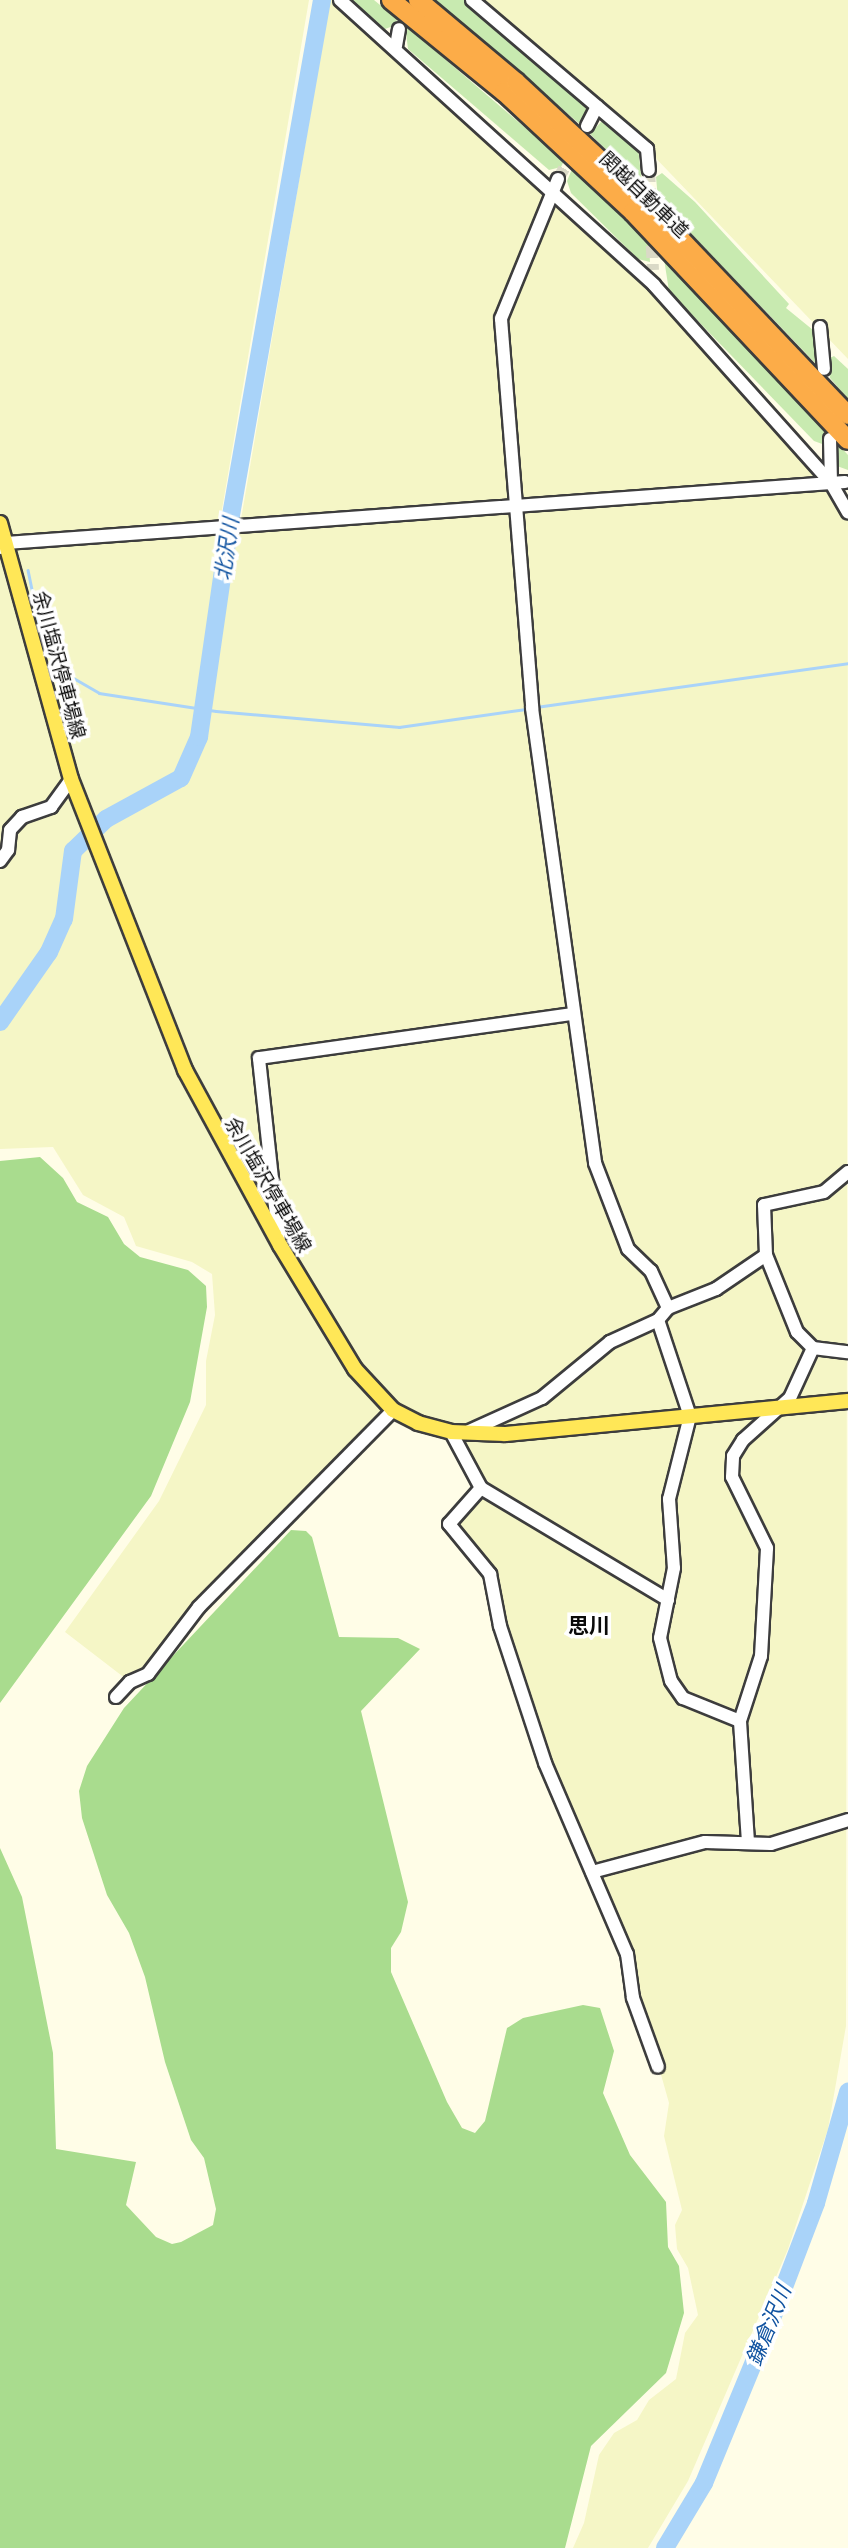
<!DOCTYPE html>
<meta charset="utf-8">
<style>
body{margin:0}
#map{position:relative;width:848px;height:2548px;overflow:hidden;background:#fffde7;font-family:"Noto Serif","Noto Sans JP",serif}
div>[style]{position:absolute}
.farmland>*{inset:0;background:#f5f6c6}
.green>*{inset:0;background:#c8eab0}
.forest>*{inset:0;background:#a9dc8e}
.stream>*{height:2.5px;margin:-1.25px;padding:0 1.25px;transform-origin:1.25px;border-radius:1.25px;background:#a9d3f9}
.river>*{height:18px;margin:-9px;padding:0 9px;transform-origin:9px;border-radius:9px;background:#a9d3f9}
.minor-tunnel>*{height:12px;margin-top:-6px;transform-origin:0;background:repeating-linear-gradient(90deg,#dad9c6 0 12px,transparent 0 18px)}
.roads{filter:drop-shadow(2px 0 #3d3d3d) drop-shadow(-2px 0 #3d3d3d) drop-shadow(0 2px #3d3d3d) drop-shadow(0 -2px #3d3d3d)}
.minor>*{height:12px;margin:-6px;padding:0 6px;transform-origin:6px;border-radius:6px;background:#fff}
.major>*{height:14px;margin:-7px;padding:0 7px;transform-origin:7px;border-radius:7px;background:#ffe757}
.highway>*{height:18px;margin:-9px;padding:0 9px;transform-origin:9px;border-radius:9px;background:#fcac48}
span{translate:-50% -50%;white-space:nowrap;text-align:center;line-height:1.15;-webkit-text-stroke:7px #fff;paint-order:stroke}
.street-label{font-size:19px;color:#0a0a0a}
.water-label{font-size:21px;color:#0f52a0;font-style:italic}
.neighbourhood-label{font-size:21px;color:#0a0a0a;font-weight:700}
</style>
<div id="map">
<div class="farmland">
<div style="clip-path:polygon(0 0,309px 0,219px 527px,240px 525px,330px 0,340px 0,654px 285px,848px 513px,846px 2026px,828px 2129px,788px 2249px,688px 2481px,648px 2548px,573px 2548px,584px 2523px,599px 2455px,614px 2433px,637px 2420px,649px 2400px,676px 2379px,685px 2333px,698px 2315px,688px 2268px,677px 2249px,675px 2225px,682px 2210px,664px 2136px,669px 2103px,627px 1954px,545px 1763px,490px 1574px,449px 1524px,481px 1488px,451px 1433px,393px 1410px,239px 1570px,148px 1674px,130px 1682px,65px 1632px,159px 1501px,206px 1405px,206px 1361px,215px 1315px,212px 1274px,192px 1262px,136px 1246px,124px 1217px,83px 1195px,53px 1147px,0 1149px)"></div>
<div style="clip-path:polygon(472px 0,848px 0,848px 359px,647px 149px)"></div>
</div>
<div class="green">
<div style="clip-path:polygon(349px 0,374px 0,397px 19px,396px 25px,385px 29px)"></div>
<div style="clip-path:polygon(434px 0,467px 0,589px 107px,582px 126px)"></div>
<div style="clip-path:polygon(405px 25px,564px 161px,561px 167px,549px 170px,408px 49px)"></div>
<div style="clip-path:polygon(609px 121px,638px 147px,642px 184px,590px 134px,601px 122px)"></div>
<div style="clip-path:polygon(572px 169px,649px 243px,650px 262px,638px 259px,571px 193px,567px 181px)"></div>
<div style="clip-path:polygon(662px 173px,695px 202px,789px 304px,786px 308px,813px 330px,817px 365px,658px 199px,656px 177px)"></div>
<div style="clip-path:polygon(664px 259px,825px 430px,825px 445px,814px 441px,669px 291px)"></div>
<div style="clip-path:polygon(834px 356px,848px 369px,848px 399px,830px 378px,828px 359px)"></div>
<div style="clip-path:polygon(835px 441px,848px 455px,848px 470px,837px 466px)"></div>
</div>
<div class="forest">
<div style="clip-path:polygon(40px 1157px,63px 1178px,77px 1202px,108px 1217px,124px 1244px,140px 1257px,188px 1270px,206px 1286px,207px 1307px,190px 1402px,151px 1496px,0 1703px,0 1161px)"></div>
<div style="clip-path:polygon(291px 1530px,306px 1531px,312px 1537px,339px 1637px,398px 1638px,420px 1649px,361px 1711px,408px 1902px,401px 1932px,391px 1948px,391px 1972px,447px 2102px,462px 2128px,475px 2133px,485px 2121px,507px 2028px,523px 2018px,583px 2005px,600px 2008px,614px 2051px,603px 2093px,630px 2155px,666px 2202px,668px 2247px,679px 2266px,684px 2313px,666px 2373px,591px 2446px,565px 2548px,0 2548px,0 1848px,22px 1897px,53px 2053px,56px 2149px,136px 2162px,126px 2205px,156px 2237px,172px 2244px,181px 2242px,213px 2225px,216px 2209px,204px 2158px,191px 2140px,165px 2062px,145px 1977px,129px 1933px,107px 1895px,82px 1818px,79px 1791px,87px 1766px,124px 1708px)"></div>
</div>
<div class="stream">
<div style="left:28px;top:570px;width:69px;rotate:78.4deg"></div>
<div style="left:42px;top:638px;width:42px;rotate:56.7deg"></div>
<div style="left:65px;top:673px;width:39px;rotate:30deg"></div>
<div style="left:99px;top:693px;width:118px;rotate:8.7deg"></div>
<div style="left:216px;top:711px;width:184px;rotate:5deg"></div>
<div style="left:399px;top:727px;width:128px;rotate:-8.1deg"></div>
<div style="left:536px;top:707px;width:315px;rotate:-8deg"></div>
</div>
<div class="river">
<div style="left:0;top:1022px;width:85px;rotate:-55deg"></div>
<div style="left:49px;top:952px;width:36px;rotate:-66deg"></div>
<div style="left:64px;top:919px;width:69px;rotate:-82.5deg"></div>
<div style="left:73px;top:851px;width:46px;rotate:-44.1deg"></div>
<div style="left:106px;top:819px;width:85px;rotate:-28.7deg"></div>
<div style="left:181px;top:778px;width:45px;rotate:-66.3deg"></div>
<div style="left:199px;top:737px;width:224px;rotate:-81.8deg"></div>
<div style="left:231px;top:515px;width:523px;rotate:-79.98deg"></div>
<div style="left:665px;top:2548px;width:76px;rotate:-59deg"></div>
<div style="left:704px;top:2483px;width:189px;rotate:-67.6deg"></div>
<div style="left:776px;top:2308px;width:112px;rotate:-69.1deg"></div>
<div style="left:816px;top:2203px;width:116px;rotate:-73.9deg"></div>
</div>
<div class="minor-tunnel">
<div style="left:649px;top:170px;width:40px;rotate:87.1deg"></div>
<div style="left:558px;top:179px;width:34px;rotate:-60deg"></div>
<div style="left:651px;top:228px;width:42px;rotate:87.3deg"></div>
</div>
<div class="roads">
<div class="minor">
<div style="left:340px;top:0;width:424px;rotate:42.2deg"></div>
<div style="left:654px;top:285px;width:266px;rotate:48.2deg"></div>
<div style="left:472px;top:0;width:230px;rotate:40.4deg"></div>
<div style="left:647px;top:149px;width:21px;rotate:85deg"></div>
<div style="left:396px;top:46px;width:17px;rotate:-80deg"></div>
<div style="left:587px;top:126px;width:22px;rotate:-63deg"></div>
<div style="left:558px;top:179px;width:151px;rotate:112.2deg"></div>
<div style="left:501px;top:319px;width:390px;rotate:85.4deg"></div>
<div style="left:532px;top:708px;width:459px;rotate:82.1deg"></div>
<div style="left:595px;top:1163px;width:92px;rotate:69deg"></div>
<div style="left:628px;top:1249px;width:32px;rotate:44deg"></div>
<div style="left:651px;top:1271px;width:41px;rotate:65.3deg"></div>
<div style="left:820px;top:327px;width:42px;rotate:84.6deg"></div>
<div style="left:830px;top:439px;width:44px;rotate:88.7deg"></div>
<div style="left:831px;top:483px;width:34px;rotate:60deg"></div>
<div style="left:0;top:548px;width:8px;rotate:-40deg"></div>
<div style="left:6px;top:543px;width:841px;rotate:-4.16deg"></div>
<div style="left:0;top:861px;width:14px;rotate:-54deg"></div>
<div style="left:8px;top:850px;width:20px;rotate:-84deg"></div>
<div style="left:10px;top:830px;width:18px;rotate:-47deg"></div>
<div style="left:22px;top:817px;width:31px;rotate:-19deg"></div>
<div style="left:51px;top:807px;width:34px;rotate:-54deg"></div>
<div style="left:279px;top:1243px;width:186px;rotate:-96.2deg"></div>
<div style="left:259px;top:1058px;width:318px;rotate:-8deg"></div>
<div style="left:766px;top:1255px;width:50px;rotate:-92.3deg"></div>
<div style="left:764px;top:1205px;width:61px;rotate:-12.2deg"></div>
<div style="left:824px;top:1192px;width:31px;rotate:-40deg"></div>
<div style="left:658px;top:1320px;width:101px;rotate:71.6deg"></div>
<div style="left:690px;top:1416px;width:86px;rotate:104.2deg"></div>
<div style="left:669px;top:1499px;width:69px;rotate:85.9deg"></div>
<div style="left:674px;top:1568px;width:71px;rotate:101.3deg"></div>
<div style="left:660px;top:1638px;width:44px;rotate:75.7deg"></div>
<div style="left:671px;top:1681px;width:21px;rotate:55deg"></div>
<div style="left:683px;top:1698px;width:61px;rotate:22deg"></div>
<div style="left:451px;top:1432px;width:64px;rotate:61.8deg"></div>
<div style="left:481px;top:1488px;width:218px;rotate:30.9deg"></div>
<div style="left:467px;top:1432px;width:82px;rotate:-24.4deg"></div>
<div style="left:542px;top:1398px;width:88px;rotate:-39.5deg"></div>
<div style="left:610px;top:1342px;width:53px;rotate:-24.6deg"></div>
<div style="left:658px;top:1320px;width:16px;rotate:-50deg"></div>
<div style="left:668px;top:1308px;width:52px;rotate:-21.6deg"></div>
<div style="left:716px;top:1289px;width:60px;rotate:-34.2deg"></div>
<div style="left:766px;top:1255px;width:83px;rotate:68.1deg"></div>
<div style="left:797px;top:1332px;width:23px;rotate:45deg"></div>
<div style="left:813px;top:1348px;width:35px;rotate:7deg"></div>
<div style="left:481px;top:1488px;width:48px;rotate:131.6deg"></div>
<div style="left:449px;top:1524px;width:65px;rotate:50.6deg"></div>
<div style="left:490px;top:1574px;width:53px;rotate:79.1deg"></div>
<div style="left:500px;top:1626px;width:144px;rotate:71.8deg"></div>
<div style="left:545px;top:1763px;width:208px;rotate:66.8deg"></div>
<div style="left:627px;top:1954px;width:44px;rotate:82.2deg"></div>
<div style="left:633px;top:1998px;width:73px;rotate:70.1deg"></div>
<div style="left:116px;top:1697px;width:21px;rotate:-47deg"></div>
<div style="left:130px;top:1682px;width:20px;rotate:-24deg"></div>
<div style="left:148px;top:1674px;width:84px;rotate:-52.7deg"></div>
<div style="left:199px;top:1607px;width:276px;rotate:-45.4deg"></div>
<div style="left:748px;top:1842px;width:121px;rotate:-93.8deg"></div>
<div style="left:740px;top:1721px;width:68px;rotate:-72.1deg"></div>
<div style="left:761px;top:1656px;width:108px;rotate:-86.8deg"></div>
<div style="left:767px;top:1548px;width:79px;rotate:-116.2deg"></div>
<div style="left:732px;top:1477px;width:21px;rotate:-87deg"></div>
<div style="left:733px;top:1456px;width:19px;rotate:-58deg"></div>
<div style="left:743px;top:1440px;width:63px;rotate:-41.8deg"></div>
<div style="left:790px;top:1398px;width:55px;rotate:-65.3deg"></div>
<div style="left:592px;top:1872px;width:117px;rotate:-14.9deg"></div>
<div style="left:705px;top:1842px;width:66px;rotate:1.7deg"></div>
<div style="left:771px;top:1844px;width:81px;rotate:-17.3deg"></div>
</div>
<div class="major">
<div style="left:0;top:523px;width:266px;rotate:74.5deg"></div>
<div style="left:71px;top:779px;width:313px;rotate:68.6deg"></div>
<div style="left:185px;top:1070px;width:199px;rotate:61.5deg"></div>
<div style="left:280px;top:1245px;width:145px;rotate:58.8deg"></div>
<div style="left:355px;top:1369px;width:56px;rotate:47.2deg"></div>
<div style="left:393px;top:1410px;width:28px;rotate:27deg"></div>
<div style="left:418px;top:1423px;width:34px;rotate:15deg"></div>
<div style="left:451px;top:1432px;width:54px;rotate:2.1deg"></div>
<div style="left:505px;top:1434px;width:345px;rotate:-5.5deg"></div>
</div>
<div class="highway">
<div style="left:391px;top:0;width:146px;rotate:39.2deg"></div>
<div style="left:504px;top:92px;width:176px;rotate:42.9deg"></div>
<div style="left:633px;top:212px;width:313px;rotate:46.7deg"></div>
<div style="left:418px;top:0;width:128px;rotate:39.9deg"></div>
<div style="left:516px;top:82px;width:176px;rotate:42.9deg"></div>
<div style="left:645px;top:202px;width:294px;rotate:46.4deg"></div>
</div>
</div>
<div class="street-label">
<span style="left:644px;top:195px;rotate:44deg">関越自動車道</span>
<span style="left:59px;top:665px;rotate:75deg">余川塩沢停車場線</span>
<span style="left:268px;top:1185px;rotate:60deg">余川塩沢停車場線</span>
</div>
<div class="water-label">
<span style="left:226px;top:549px;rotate:-82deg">北沢川</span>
<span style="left:768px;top:2325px;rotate:-68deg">鎌倉沢川</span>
</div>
<div class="neighbourhood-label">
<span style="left:589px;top:1625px">思川</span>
</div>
</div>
